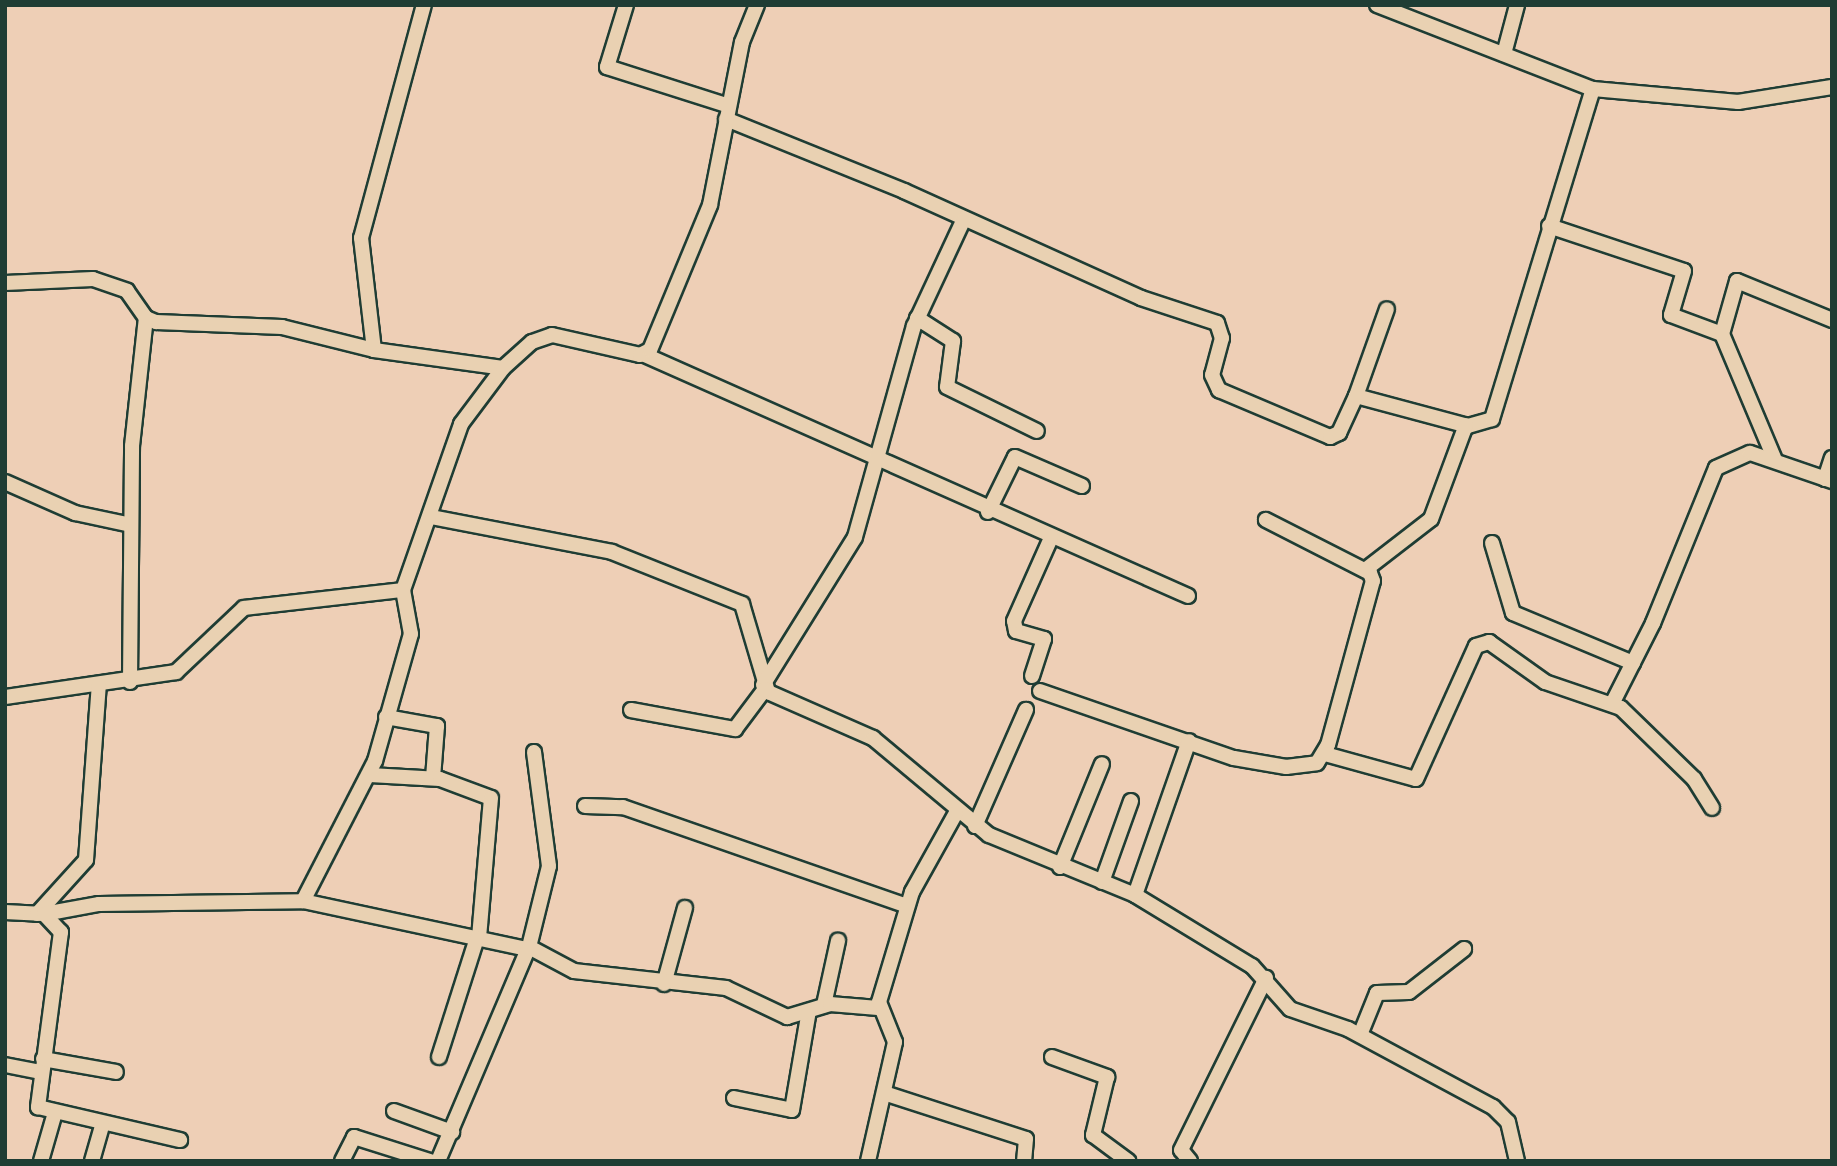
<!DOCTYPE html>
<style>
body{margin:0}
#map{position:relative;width:1837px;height:1166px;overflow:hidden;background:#eecfb6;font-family:"Gochi Hand",sans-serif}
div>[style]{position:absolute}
.roads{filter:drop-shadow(2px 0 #1f3d34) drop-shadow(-2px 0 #1f3d34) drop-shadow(0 2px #1f3d34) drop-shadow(0 -2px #1f3d34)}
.minor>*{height:14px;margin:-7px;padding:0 7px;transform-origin:7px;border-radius:7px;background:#e9d1b2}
span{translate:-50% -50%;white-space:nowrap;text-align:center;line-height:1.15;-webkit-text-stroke:6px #e9d1b2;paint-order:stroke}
.frame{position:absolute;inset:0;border:7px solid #1f3d34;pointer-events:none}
</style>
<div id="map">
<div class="roads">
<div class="minor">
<div style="left:626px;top:5px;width:65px;rotate:107deg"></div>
<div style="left:607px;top:67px;width:128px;rotate:17.7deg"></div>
<div style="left:1377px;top:5px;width:232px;rotate:21.3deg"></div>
<div style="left:1504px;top:54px;width:51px;rotate:-75.1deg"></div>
<div style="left:726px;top:119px;width:192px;rotate:22deg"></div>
<div style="left:904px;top:191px;width:260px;rotate:24.3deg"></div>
<div style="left:1141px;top:298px;width:80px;rotate:18.2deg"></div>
<div style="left:1217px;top:323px;width:16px;rotate:72deg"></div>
<div style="left:1222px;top:338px;width:38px;rotate:105deg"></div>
<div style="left:1212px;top:375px;width:17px;rotate:65deg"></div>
<div style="left:1219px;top:390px;width:121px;rotate:22.9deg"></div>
<div style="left:1330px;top:437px;width:10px;rotate:-24deg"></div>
<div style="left:1339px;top:433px;width:41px;rotate:-65.3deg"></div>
<div style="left:1356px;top:396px;width:116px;rotate:15deg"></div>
<div style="left:1468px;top:426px;width:25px;rotate:-16deg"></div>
<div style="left:1492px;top:419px;width:345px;rotate:-73deg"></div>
<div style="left:1593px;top:89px;width:146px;rotate:5.1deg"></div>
<div style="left:1738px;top:102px;width:95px;rotate:-9.1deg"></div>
<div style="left:1549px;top:226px;width:142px;rotate:18.4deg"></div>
<div style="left:1684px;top:271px;width:46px;rotate:106.5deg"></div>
<div style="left:1671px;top:315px;width:54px;rotate:20.4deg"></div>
<div style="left:1722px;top:334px;width:137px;rotate:67.2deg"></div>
<div style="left:5px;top:283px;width:88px;rotate:-2.6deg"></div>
<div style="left:93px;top:279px;width:36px;rotate:19deg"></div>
<div style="left:127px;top:291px;width:33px;rotate:55deg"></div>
<div style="left:146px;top:318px;width:11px;rotate:22deg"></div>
<div style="left:156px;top:322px;width:126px;rotate:2.3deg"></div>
<div style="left:282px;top:327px;width:95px;rotate:14deg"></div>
<div style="left:374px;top:350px;width:130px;rotate:7.9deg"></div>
<div style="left:917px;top:318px;width:43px;rotate:32.6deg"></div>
<div style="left:953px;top:341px;width:46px;rotate:97.4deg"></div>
<div style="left:947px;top:387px;width:100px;rotate:26.1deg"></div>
<div style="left:1722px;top:334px;width:55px;rotate:-74.2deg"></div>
<div style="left:1737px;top:281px;width:103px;rotate:22.3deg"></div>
<div style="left:374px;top:350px;width:113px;rotate:-96.6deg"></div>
<div style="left:361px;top:238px;width:241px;rotate:-74.9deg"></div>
<div style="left:645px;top:355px;width:594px;rotate:23.93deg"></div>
<div style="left:1356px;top:396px;width:92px;rotate:-70.4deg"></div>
<div style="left:1825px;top:479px;width:22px;rotate:-72deg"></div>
<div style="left:5px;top:482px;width:77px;rotate:23.9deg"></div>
<div style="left:75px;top:513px;width:57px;rotate:12.1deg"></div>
<div style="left:988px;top:512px;width:61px;rotate:-63.9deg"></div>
<div style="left:1015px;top:457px;width:73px;rotate:23.4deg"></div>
<div style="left:431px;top:517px;width:184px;rotate:10.9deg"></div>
<div style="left:612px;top:552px;width:140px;rotate:21.8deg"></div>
<div style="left:742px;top:604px;width:92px;rotate:73.5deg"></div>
<div style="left:768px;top:692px;width:115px;rotate:23.7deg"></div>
<div style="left:873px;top:738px;width:151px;rotate:39.9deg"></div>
<div style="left:989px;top:835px;width:158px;rotate:22.3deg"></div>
<div style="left:1135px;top:895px;width:137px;rotate:31.3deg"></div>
<div style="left:1252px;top:966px;width:57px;rotate:48.5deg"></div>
<div style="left:1290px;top:1009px;width:61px;rotate:19deg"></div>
<div style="left:1348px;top:1029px;width:165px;rotate:28.3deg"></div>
<div style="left:1493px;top:1107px;width:21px;rotate:45deg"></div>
<div style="left:1508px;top:1122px;width:40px;rotate:77deg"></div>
<div style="left:1492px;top:543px;width:73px;rotate:73.3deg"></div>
<div style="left:1513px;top:613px;width:130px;rotate:22.6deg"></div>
<div style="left:1365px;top:570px;width:83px;rotate:-37.7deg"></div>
<div style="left:1431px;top:519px;width:100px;rotate:-69.6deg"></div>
<div style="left:1032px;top:676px;width:39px;rotate:-72deg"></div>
<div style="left:1044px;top:639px;width:29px;rotate:-164deg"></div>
<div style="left:1016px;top:631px;width:10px;rotate:-101deg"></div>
<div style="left:1014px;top:621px;width:91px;rotate:-66deg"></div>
<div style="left:130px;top:682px;width:236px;rotate:-89.5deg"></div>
<div style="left:132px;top:446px;width:129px;rotate:-83.8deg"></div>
<div style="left:763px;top:685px;width:174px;rotate:-58.1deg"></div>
<div style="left:855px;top:537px;width:219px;rotate:-74.4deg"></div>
<div style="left:914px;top:326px;width:118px;rotate:-65deg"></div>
<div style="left:1040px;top:691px;width:205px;rotate:19.1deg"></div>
<div style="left:1234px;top:758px;width:53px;rotate:9.8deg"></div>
<div style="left:1286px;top:767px;width:31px;rotate:-7deg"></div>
<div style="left:1317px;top:763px;width:21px;rotate:-59deg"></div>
<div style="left:1328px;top:745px;width:170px;rotate:-74.7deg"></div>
<div style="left:1373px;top:581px;width:9px;rotate:-111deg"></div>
<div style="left:1370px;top:573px;width:117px;rotate:-153deg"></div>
<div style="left:5px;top:697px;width:173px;rotate:-8.3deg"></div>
<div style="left:176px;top:672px;width:93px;rotate:-43.3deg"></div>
<div style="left:244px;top:608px;width:160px;rotate:-6.5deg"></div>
<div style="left:403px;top:590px;width:176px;rotate:-70.7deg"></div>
<div style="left:461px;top:424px;width:70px;rotate:-53.1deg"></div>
<div style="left:503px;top:368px;width:39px;rotate:-42deg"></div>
<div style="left:532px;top:342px;width:21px;rotate:-19deg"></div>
<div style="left:552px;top:335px;width:90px;rotate:12.8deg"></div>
<div style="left:640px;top:355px;width:11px;rotate:-27deg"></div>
<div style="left:650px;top:350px;width:157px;rotate:-67.5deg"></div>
<div style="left:710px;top:205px;width:166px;rotate:-78.9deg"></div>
<div style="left:742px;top:42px;width:40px;rotate:-68deg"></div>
<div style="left:1613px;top:702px;width:89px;rotate:-63.1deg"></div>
<div style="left:1653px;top:623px;width:167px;rotate:-67.9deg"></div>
<div style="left:1716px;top:468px;width:37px;rotate:-24deg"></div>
<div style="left:1750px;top:453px;width:87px;rotate:18.9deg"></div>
<div style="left:631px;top:710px;width:106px;rotate:10.4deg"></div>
<div style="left:735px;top:729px;width:50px;rotate:-53.1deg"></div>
<div style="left:386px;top:717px;width:52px;rotate:10deg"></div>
<div style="left:437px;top:726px;width:52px;rotate:94.4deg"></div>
<div style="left:1325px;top:754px;width:94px;rotate:15.4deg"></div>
<div style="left:1416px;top:779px;width:146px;rotate:-65.7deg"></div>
<div style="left:1476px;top:646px;width:14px;rotate:-17deg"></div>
<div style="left:1489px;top:642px;width:69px;rotate:35.5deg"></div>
<div style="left:1545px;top:682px;width:80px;rotate:18.9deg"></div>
<div style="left:1621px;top:708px;width:102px;rotate:44.2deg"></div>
<div style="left:1694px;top:779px;width:34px;rotate:58deg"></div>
<div style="left:370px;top:775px;width:70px;rotate:3.3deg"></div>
<div style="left:440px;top:779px;width:54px;rotate:20.4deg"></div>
<div style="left:491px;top:798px;width:141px;rotate:94.9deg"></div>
<div style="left:585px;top:806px;width:38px;rotate:2deg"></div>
<div style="left:623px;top:807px;width:301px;rotate:19.2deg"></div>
<div style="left:975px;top:826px;width:127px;rotate:-66.3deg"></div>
<div style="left:1060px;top:867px;width:111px;rotate:-67.8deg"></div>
<div style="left:1102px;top:882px;width:86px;rotate:-70.3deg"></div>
<div style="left:1135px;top:895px;width:163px;rotate:-70.7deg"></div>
<div style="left:303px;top:901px;width:157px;rotate:-62.8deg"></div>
<div style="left:375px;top:761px;width:132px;rotate:-74.2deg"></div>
<div style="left:411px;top:634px;width:45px;rotate:-100.3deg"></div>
<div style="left:5px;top:912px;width:39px;rotate:3deg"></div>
<div style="left:44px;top:914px;width:25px;rotate:47deg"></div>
<div style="left:61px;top:932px;width:177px;rotate:97.5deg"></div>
<div style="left:38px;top:1107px;width:146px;rotate:13.1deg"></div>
<div style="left:37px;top:914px;width:73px;rotate:-47.8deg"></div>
<div style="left:86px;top:860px;width:176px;rotate:-85.8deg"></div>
<div style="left:44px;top:914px;width:56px;rotate:-10.3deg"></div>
<div style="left:99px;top:904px;width:204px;rotate:-0.8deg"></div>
<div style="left:303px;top:901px;width:229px;rotate:12.1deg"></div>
<div style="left:529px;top:947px;width:83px;rotate:-76.1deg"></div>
<div style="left:549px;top:866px;width:115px;rotate:-97.5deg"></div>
<div style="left:664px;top:984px;width:79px;rotate:-74.6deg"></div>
<div style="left:824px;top:1005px;width:66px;rotate:-77.7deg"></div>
<div style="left:1360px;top:1035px;width:45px;rotate:-68deg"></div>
<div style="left:1377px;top:993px;width:32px;rotate:-2deg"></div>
<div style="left:1409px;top:992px;width:70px;rotate:-38deg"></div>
<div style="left:439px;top:1057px;width:125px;rotate:-72.3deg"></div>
<div style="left:1052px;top:1057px;width:59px;rotate:20deg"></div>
<div style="left:1107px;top:1077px;width:60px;rotate:103.6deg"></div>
<div style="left:1093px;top:1135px;width:44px;rotate:36.6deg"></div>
<div style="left:43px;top:1059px;width:74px;rotate:10.1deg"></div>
<div style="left:5px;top:1065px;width:37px;rotate:11deg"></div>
<div style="left:884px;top:1093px;width:149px;rotate:17.9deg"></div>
<div style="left:1026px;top:1139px;width:22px;rotate:95deg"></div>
<div style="left:734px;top:1098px;width:59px;rotate:11.7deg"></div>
<div style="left:792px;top:1110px;width:100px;rotate:-80.3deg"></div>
<div style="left:394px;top:1111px;width:62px;rotate:19.9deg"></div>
<div style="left:41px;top:1161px;width:47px;rotate:-73.9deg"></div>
<div style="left:92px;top:1161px;width:37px;rotate:-74deg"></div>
<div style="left:342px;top:1161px;width:27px;rotate:-63deg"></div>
<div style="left:354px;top:1137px;width:80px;rotate:17.5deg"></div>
<div style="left:438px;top:1161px;width:233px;rotate:-67deg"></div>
<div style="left:529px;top:947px;width:51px;rotate:28.1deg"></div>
<div style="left:574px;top:971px;width:153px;rotate:6.4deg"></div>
<div style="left:726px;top:988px;width:68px;rotate:25.4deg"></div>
<div style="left:787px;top:1017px;width:45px;rotate:-16.8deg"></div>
<div style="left:830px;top:1004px;width:48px;rotate:4.8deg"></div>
<div style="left:868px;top:1161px;width:122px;rotate:-77.2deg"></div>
<div style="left:895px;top:1042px;width:43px;rotate:-111.8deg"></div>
<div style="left:879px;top:1002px;width:115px;rotate:-73.3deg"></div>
<div style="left:912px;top:892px;width:90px;rotate:-60.9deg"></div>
<div style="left:1190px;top:1161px;width:14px;rotate:-129deg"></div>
<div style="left:1181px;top:1150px;width:192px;rotate:-63.7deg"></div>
</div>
</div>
<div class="frame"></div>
</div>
